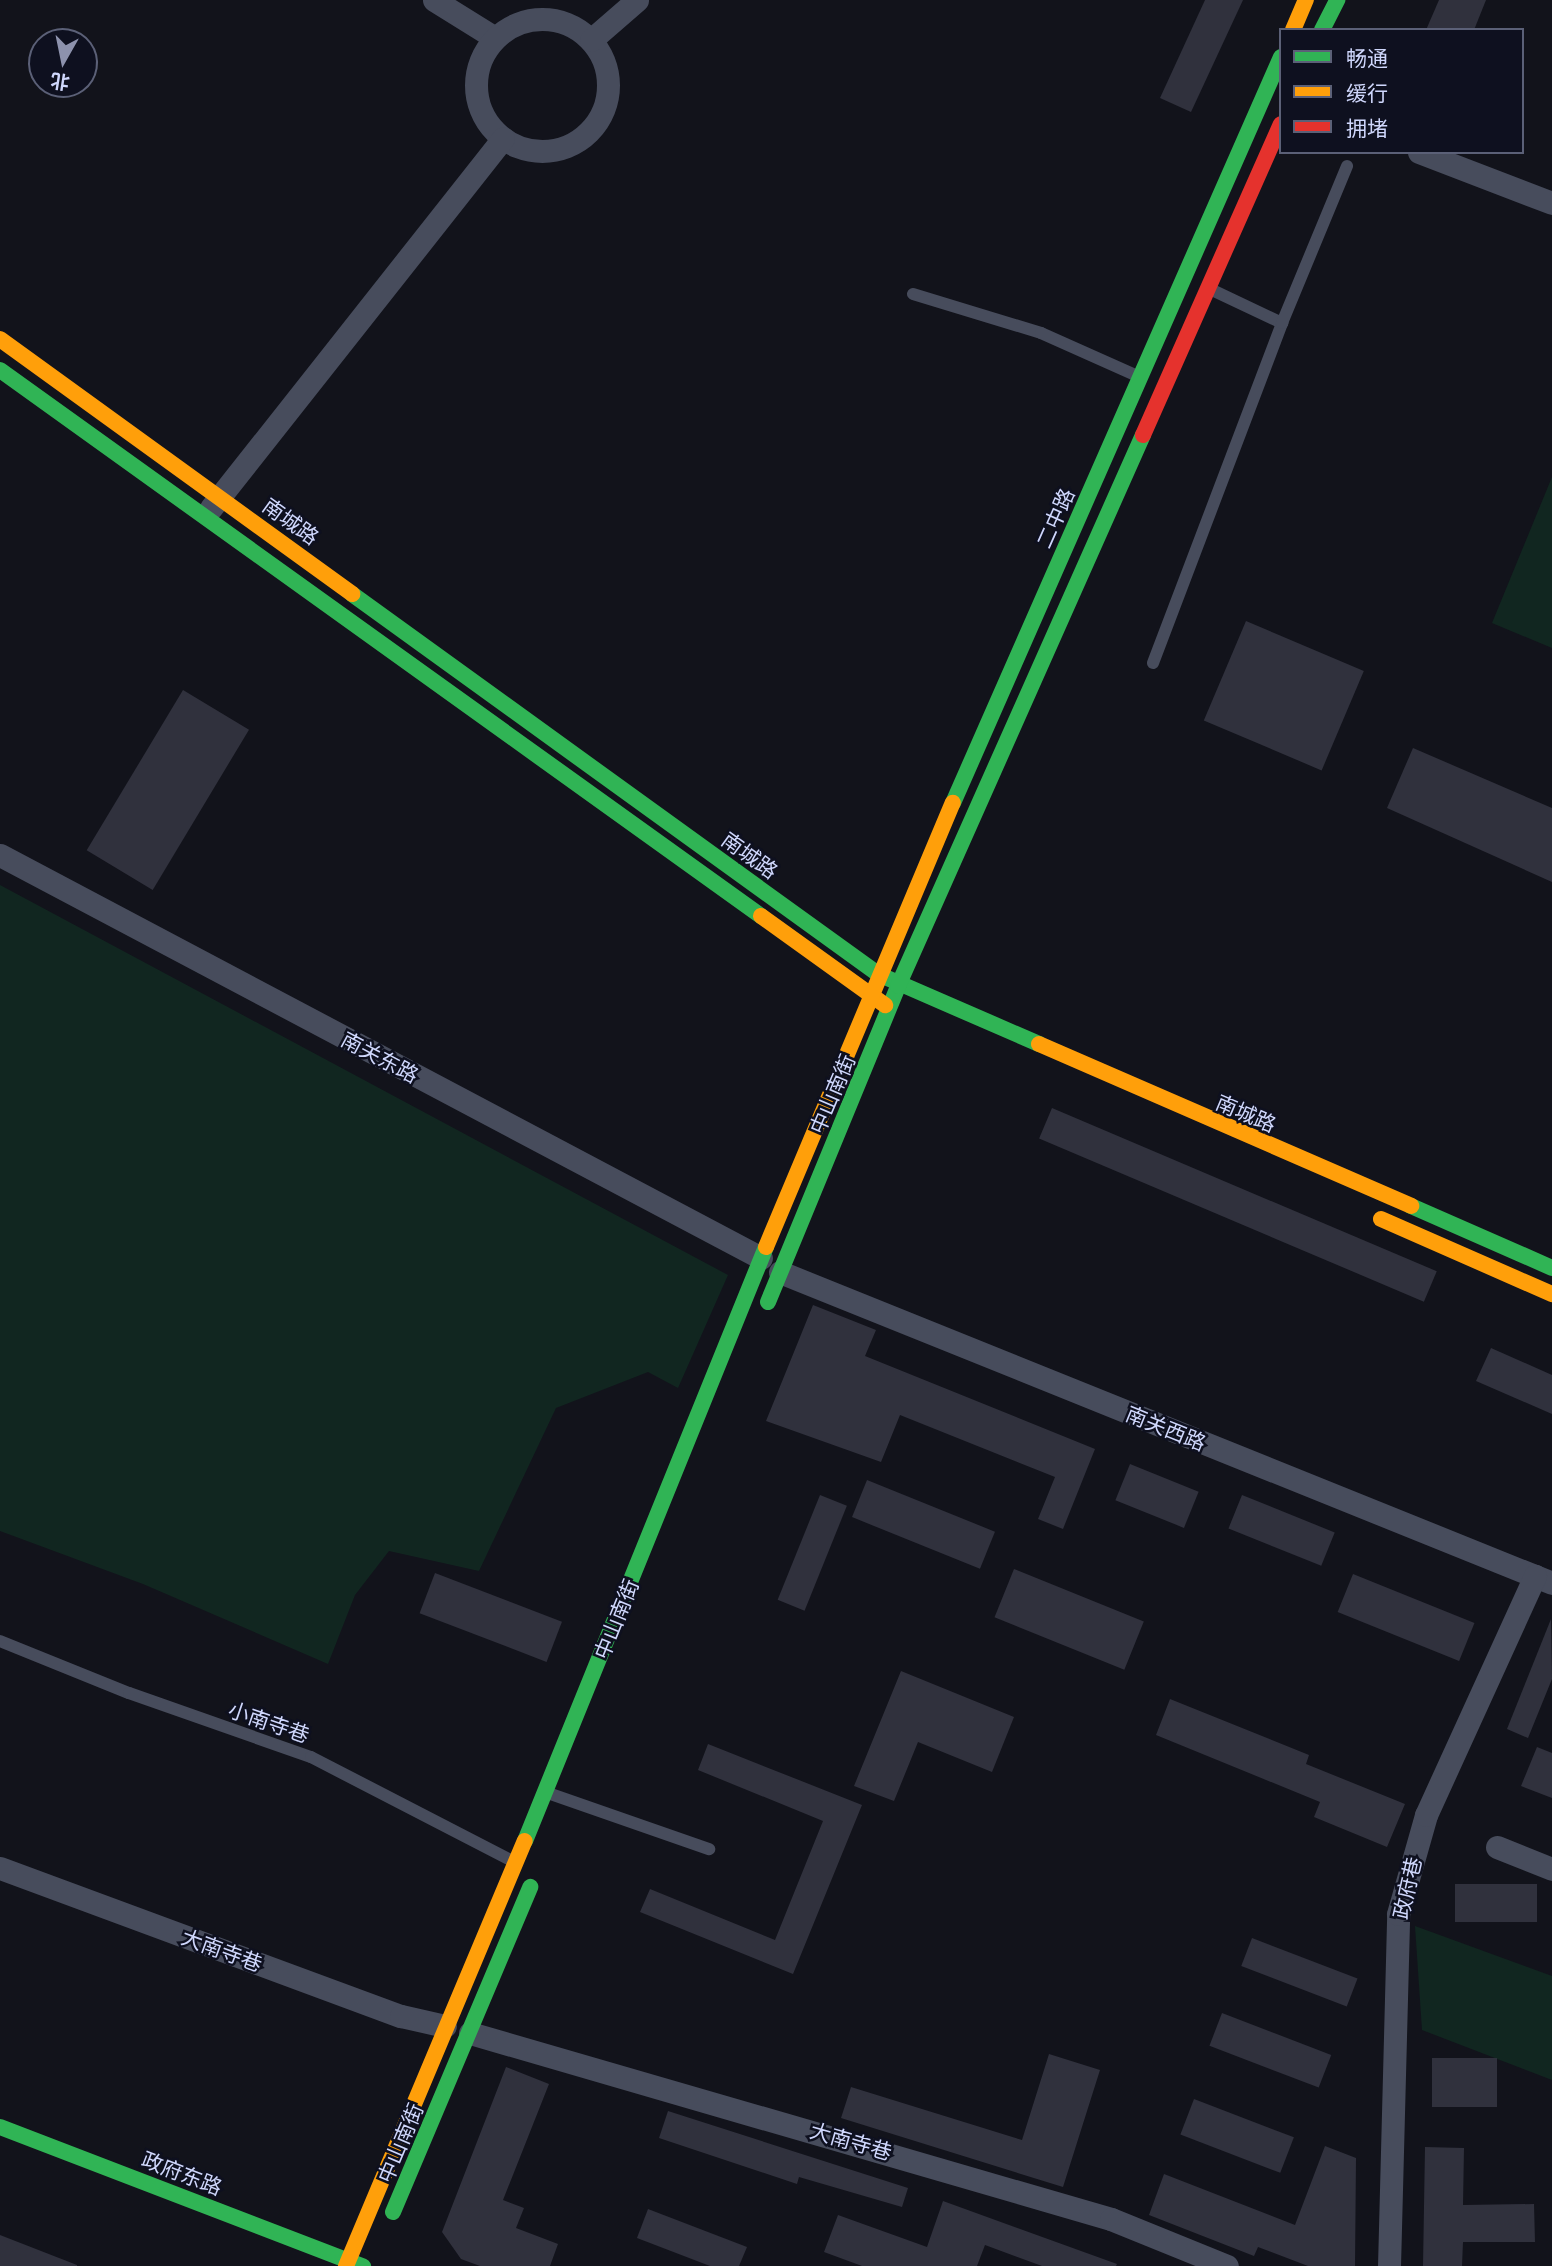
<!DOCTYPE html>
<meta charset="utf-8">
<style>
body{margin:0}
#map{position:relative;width:1552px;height:2266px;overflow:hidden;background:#12131b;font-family:Quicksand,"Noto Sans SC",sans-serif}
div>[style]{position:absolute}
.green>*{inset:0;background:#112620}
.building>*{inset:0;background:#30313d;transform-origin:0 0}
.lane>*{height:12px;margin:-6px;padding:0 6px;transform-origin:6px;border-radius:6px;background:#474c5c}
.street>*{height:23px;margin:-11.5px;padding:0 11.5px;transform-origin:11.5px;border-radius:11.5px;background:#474c5c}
.street>.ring{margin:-11.5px;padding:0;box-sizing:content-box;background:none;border:23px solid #474c5c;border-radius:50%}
.fast>*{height:16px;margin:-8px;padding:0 8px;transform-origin:8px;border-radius:8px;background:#30b455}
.slow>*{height:16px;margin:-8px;padding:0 8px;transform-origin:8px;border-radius:8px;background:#ff9f0a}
.jam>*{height:16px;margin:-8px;padding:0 8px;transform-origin:8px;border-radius:8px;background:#e5322d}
span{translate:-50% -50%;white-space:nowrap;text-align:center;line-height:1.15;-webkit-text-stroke:5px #0e101f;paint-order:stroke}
.street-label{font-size:21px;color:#cfd7fc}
.legend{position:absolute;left:1279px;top:28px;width:245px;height:126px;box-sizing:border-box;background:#0e101f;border:2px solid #5b6077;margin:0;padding:9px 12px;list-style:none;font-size:21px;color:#cfd7fc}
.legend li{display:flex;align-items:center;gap:14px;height:35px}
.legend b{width:35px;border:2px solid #5b6077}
.north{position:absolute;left:28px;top:28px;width:70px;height:70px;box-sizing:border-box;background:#0e101f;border:2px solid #5b6077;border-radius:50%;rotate:189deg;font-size:19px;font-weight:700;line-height:28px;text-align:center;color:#cfd7fc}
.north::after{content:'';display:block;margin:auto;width:24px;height:32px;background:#8d92ad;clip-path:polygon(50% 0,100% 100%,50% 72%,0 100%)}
</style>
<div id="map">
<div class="green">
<div style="clip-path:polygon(1552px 477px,1552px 648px,1492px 623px)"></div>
<div style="clip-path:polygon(0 885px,728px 1275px,678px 1388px,648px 1372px,556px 1408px,479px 1571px,389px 1551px,355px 1595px,328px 1664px,143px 1584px,0 1531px)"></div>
<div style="clip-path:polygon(1415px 1926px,1552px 1976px,1552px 2080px,1422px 2030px)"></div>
</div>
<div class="building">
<div style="clip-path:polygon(1205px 0,1243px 0,1191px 112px,1160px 98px)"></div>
<div style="clip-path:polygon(1439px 0,1486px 0,1474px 30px,1426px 30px)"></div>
<div style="left:1246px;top:621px;width:128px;height:108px;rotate:23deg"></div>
<div style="left:183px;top:690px;width:77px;height:187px;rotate:31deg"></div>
<div style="clip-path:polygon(1413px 748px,1552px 808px,1552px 882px,1387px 808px)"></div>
<div style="left:1052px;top:1108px;width:418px;height:33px;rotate:23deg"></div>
<div style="clip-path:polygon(813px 1305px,876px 1330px,865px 1356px,1095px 1449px,1063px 1529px,1038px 1519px,1055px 1477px,900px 1415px,881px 1462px,766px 1421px)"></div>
<div style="clip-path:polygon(1491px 1348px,1552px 1375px,1552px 1414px,1476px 1381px)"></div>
<div style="left:1130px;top:1464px;width:74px;height:39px;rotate:22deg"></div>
<div style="left:867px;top:1480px;width:138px;height:40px;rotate:22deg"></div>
<div style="left:820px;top:1495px;width:29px;height:113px;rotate:22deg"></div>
<div style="left:1242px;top:1495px;width:100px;height:36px;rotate:22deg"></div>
<div style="left:1014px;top:1569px;width:140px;height:52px;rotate:22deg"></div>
<div style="left:435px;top:1573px;width:136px;height:43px;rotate:21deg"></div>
<div style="left:1353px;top:1574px;width:131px;height:41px;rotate:22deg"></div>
<div style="clip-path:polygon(1551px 1619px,1552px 1679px,1528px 1738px,1507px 1729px)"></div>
<div style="clip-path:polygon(901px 1671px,1014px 1717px,992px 1772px,918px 1742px,894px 1801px,854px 1786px)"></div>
<div style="clip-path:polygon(1170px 1699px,1309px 1755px,1306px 1764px,1405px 1804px,1387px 1847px,1314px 1817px,1320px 1802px,1156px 1735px)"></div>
<div style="clip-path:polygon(708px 1744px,862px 1805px,793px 1974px,640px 1912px,650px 1889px,775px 1940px,823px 1821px,698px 1770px)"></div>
<div style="clip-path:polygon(1537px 1747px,1552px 1753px,1552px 1798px,1521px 1786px)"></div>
<div style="left:1537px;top:1884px;width:38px;height:82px;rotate:90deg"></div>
<div style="left:1252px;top:1938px;width:113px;height:30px;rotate:21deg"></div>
<div style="left:1222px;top:2013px;width:117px;height:35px;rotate:21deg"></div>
<div style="clip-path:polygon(1049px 2054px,1100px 2070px,1063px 2187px,841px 2118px,851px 2087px,1022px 2140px)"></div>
<div style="left:1497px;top:2058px;width:49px;height:65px;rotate:90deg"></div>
<div style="clip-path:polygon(506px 2067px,549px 2084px,503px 2200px,524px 2208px,516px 2228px,558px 2244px,550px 2266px,480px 2266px,461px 2259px,442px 2232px)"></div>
<div style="left:1194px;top:2099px;width:107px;height:38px;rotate:21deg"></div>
<div style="clip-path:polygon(668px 2111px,908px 2188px,902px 2207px,799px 2177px,797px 2184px,659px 2138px)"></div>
<div style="clip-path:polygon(1325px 2146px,1356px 2158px,1355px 2266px,1308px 2266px,1258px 2247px,1254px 2256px,1149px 2215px,1164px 2174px,1295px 2225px)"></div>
<div style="clip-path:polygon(1425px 2147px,1464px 2148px,1463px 2205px,1534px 2204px,1535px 2242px,1463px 2242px,1462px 2266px,1423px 2266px)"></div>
<div style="clip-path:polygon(943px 2201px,1117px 2264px,1116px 2266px,1042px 2266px,985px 2245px,977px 2266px,862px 2266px,824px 2252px,838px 2215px,927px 2247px)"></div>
<div style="clip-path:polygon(648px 2209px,747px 2247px,739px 2266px,710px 2266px,637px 2238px)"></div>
<div style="clip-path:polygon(0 2235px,77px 2265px,77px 2266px,0 2266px)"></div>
</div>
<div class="lane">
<div style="left:1210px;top:289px;width:80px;rotate:25.3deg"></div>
<div style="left:913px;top:294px;width:134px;rotate:16.9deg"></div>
<div style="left:1041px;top:333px;width:108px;rotate:24deg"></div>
<div style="left:1153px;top:663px;width:364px;rotate:-69.2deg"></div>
<div style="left:1282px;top:323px;width:170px;rotate:-67.5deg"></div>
<div style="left:0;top:1641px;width:139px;rotate:22deg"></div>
<div style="left:129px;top:1693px;width:193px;rotate:19.4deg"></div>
<div style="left:311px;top:1757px;width:231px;rotate:27.3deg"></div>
<div style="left:545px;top:1792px;width:174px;rotate:19.2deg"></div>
</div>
<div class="street">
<div style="left:434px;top:0;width:72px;rotate:31.9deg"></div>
<div class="ring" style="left:476px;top:19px;width:109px;height:109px"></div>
<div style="left:591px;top:40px;width:61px;rotate:-41deg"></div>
<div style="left:1419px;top:152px;width:142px;rotate:21deg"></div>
<div style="left:211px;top:508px;width:471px;rotate:-51.7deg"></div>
<div style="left:0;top:855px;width:861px;rotate:27.9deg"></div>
<div style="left:780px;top:1272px;width:832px;rotate:21.94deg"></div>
<div style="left:1497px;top:1847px;width:59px;rotate:21.8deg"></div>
<div style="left:0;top:1868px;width:427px;rotate:20.3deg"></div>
<div style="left:401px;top:2016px;width:45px;rotate:12.8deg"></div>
<div style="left:470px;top:2033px;width:667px;rotate:16.18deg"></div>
<div style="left:1111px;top:2219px;width:125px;rotate:22.1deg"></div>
<div style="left:1389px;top:2266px;width:352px;rotate:-88.5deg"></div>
<div style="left:1398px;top:1914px;width:103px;rotate:-74.2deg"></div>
<div style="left:1426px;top:1815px;width:263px;rotate:-65.5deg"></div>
</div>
<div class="fast">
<div style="left:1322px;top:30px;width:34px;rotate:-63deg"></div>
<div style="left:0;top:370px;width:937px;rotate:35.66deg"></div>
<div style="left:352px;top:594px;width:649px;rotate:35.85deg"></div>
<div style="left:878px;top:974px;width:176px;rotate:23.5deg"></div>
<div style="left:953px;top:803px;width:815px;rotate:-66.27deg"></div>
<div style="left:1411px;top:1206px;width:154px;rotate:23.7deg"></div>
<div style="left:768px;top:1302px;width:342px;rotate:-67.6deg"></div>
<div style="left:898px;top:986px;width:603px;rotate:-66.03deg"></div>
<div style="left:525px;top:1841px;width:641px;rotate:-67.92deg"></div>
<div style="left:0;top:2127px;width:389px;rotate:21deg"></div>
<div style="left:393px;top:2212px;width:353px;rotate:-67.1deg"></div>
</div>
<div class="slow">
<div style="left:1293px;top:30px;width:33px;rotate:-67deg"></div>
<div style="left:0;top:339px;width:435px;rotate:35.9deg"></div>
<div style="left:761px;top:916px;width:153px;rotate:35.7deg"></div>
<div style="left:1039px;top:1044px;width:406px;rotate:23.5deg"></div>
<div style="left:1381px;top:1219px;width:187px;rotate:23.7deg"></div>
<div style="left:766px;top:1247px;width:482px;rotate:-67.2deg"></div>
<div style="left:346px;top:2266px;width:461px;rotate:-67.2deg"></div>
</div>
<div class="jam">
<div style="left:1143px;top:435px;width:340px;rotate:-66.1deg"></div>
</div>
<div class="street-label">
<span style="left:1055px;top:518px;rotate:-66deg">二中路</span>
<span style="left:291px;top:521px;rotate:36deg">南城路</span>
<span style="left:750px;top:855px;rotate:36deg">南城路</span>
<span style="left:380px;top:1057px;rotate:28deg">南关东路</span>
<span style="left:832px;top:1094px;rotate:-67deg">中山南街</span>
<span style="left:1246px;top:1113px;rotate:23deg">南城路</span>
<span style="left:1166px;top:1428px;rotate:22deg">南关西路</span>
<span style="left:616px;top:1619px;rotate:-68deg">中山南街</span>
<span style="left:269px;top:1722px;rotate:19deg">小南寺巷</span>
<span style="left:1407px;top:1888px;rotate:-77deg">政府巷</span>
<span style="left:222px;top:1950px;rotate:20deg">大南寺巷</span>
<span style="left:851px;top:2141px;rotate:16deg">大南寺巷</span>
<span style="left:400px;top:2143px;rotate:-67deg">中山南街</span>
<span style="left:182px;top:2173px;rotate:21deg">政府东路</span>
</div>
<ul class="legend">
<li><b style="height:9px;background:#30b455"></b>畅通</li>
<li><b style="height:9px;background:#ff9f0a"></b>缓行</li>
<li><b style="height:9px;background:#e5322d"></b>拥堵</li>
</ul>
<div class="north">北</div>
</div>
